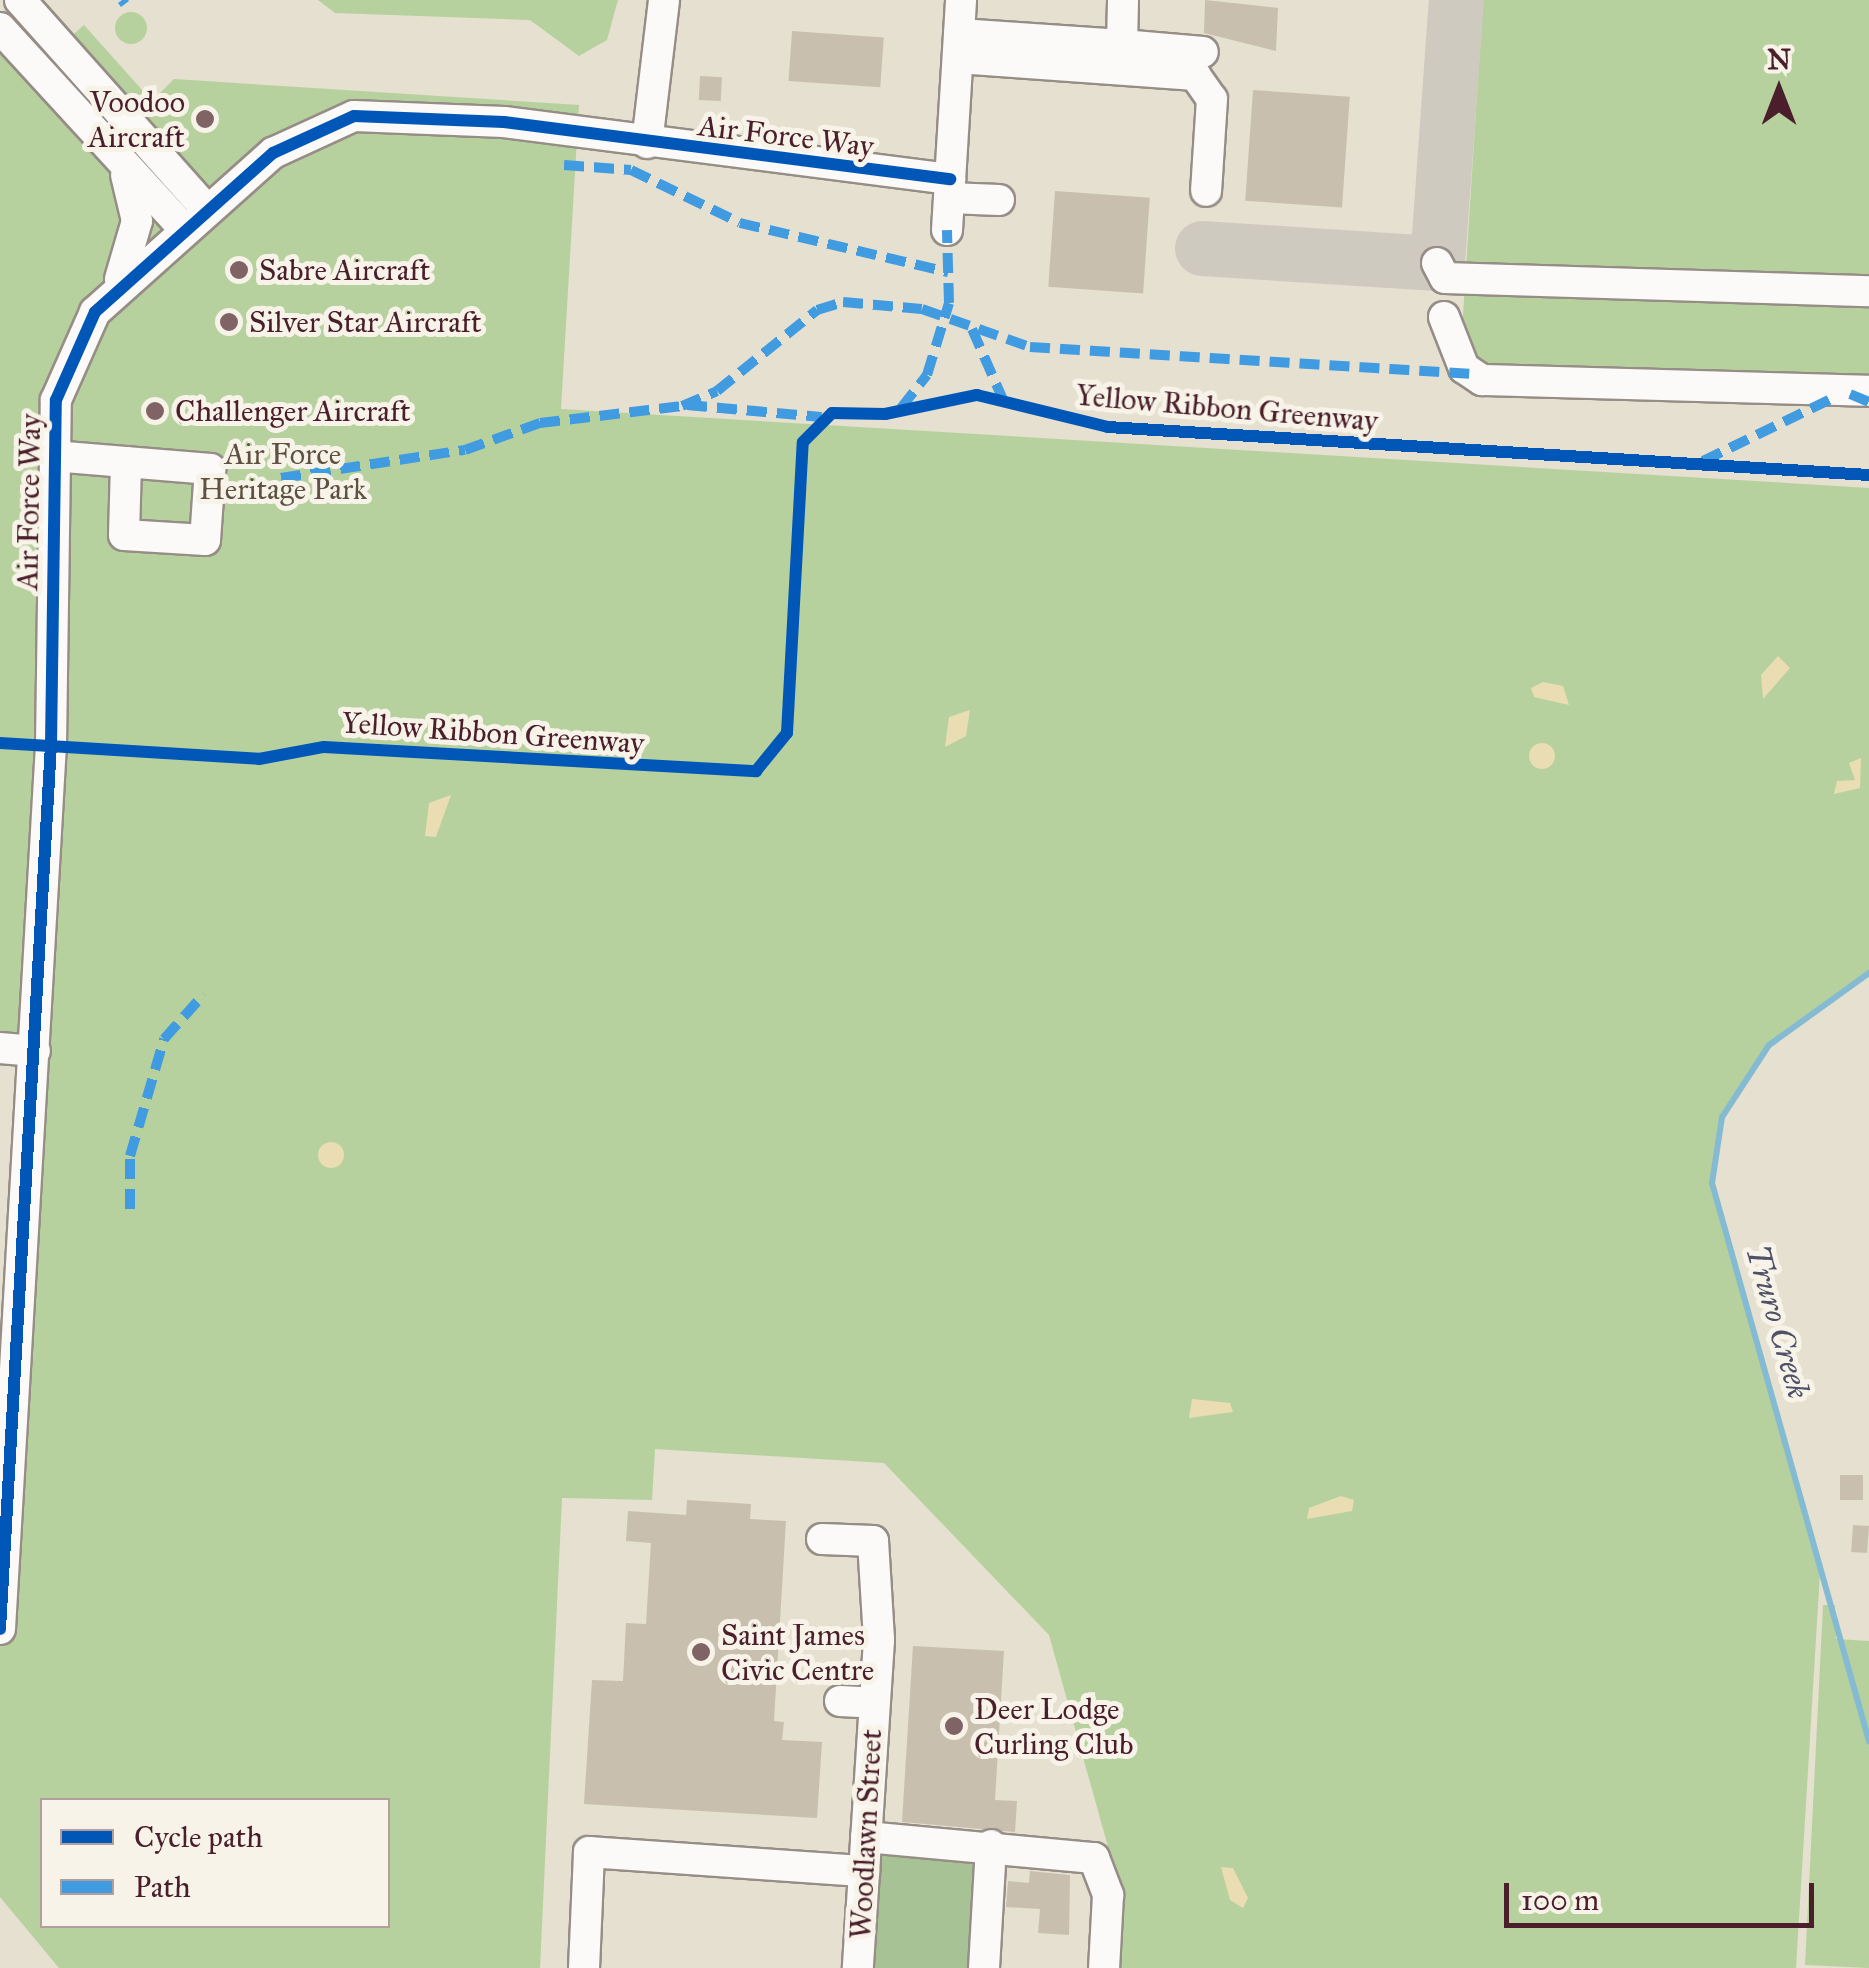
<!DOCTYPE html>
<style>
body{margin:0}
#map{position:relative;width:1869px;height:1968px;overflow:hidden;background:#e5e0cf;font-family:"IM FELL Great Primer",serif}
div>[style]{position:absolute}
.green>*{inset:0;background:#b7d19e}
.round{border-radius:50%}
.forest>*{inset:0;background:#a7c295}
.sand>*{inset:0;background:#eaddb4}
.stream>*{height:6px;margin:-3px;padding:0 3px;transform-origin:3px;border-radius:3px;background:#84bbd3}
.taxiway>*{height:55px;margin:-27.5px;padding:0 27.5px;transform-origin:27.5px;border-radius:27.5px;background:#cfcac0}
.building>*{inset:0;background:#c9bfaf;transform-origin:0 0}
.roads{filter:drop-shadow(2px 0 #968d86) drop-shadow(-2px 0 #968d86) drop-shadow(0 2px #968d86) drop-shadow(0 -2px #968d86)}
.minor>*{height:30px;margin:-15px;padding:0 15px;transform-origin:15px;border-radius:15px;background:#fbfaf8}
.quiet>*{height:10px;margin-top:-5px;transform-origin:0;background:repeating-linear-gradient(90deg,#409be1 0 20px,transparent 0 30px)}
.cycleway>*{height:12px;margin:-6px;padding:0 6px;transform-origin:6px;border-radius:6px;background:#0057b8}
.dots>*{width:28px;height:28px;translate:-50% -50%;box-sizing:border-box;border:5px solid #f7f3e8;border-radius:50%}
span{translate:-50% -50%;white-space:nowrap;text-align:center;line-height:1.15;-webkit-text-stroke:10px #f7f3e8;paint-order:stroke}
.poi-label{font-size:30px;color:#4a1f2b}
.right{translate:-100% -50%;text-align:right}
.left{translate:0 -50%;text-align:left}
.street-label{font-size:30px;color:#4a1f2b}
.park-label{font-size:30px;color:#5f5141}
.water-label{font-size:32px;color:#505066;font-style:italic}
.legend{position:absolute;left:40px;top:1798px;width:350px;height:130px;box-sizing:border-box;background:#f7f3e8;border:2px solid #b29e9c;margin:0;padding:12px 18px;list-style:none;font-size:30px;color:#4a1f2b}
.legend li{display:flex;align-items:center;gap:20px;height:50px}
.legend b{width:50px;border:2px solid #b29e9c}
.north{position:absolute;left:1729px;top:40px;width:100px;height:100px;-webkit-text-stroke:8px #f7f3e8;paint-order:stroke;rotate:0deg;font-size:28px;font-weight:700;line-height:40px;text-align:center;color:#4a1f2b}
.north::after{content:'';display:block;margin:auto;width:35px;height:45px;background:#4a1f2b;clip-path:polygon(50% 0,100% 100%,50% 72%,0 100%)}
.scale{position:absolute;left:1504px;top:1883px;width:310px;height:45px;box-sizing:border-box;border:5px solid #4a1f2b;border-top:0;padding-left:12px;font-size:30px;line-height:35px;white-space:nowrap;color:#4a1f2b;-webkit-text-stroke:8px #f7f3e8;paint-order:stroke}
</style>
<div id="map">
<div class="green">
<div style="clip-path:polygon(318px 0,618px 0,607px 40px,579px 56px,530px 20px,335px 13px)"></div>
<div style="clip-path:polygon(1483px 0,1869px 0,1869px 386px,1482px 369px,1462px 331px)"></div>
<div class="round" style="left:115px;top:12px;width:32px;height:32px"></div>
<div style="clip-path:polygon(evenodd,84px 25px,152px 101px,174px 79px,579px 105px,561px 409px,1869px 488px,1869px 973px,1769px 1045px,1722px 1117px,1712px 1183px,1820px 1573px,1796px 1968px,1104px 1968px,1094px 1858px,1110px 1854px,1049px 1635px,884px 1463px,655px 1449px,652px 1500px,562px 1498px,540px 1968px,59px 1968px,0 1897px,0 1629px,35px 1052px,0 1048px,0 53px,24px 78px,84px 25px,42px 1800px,388px 1800px,388px 1926px,42px 1926px,42px 1800px)"></div>
<div style="clip-path:polygon(1823px 1605px,1835px 1605px,1836px 1639px,1869px 1641px,1869px 1968px,1805px 1965px)"></div>
</div>
<div class="forest">
<div style="clip-path:polygon(886px 1848px,978px 1854px,975px 1968px,868px 1968px,875px 1864px)"></div>
</div>
<div class="sand">
<div style="clip-path:polygon(1778px 656px,1790px 668px,1763px 699px,1761px 675px)"></div>
<div style="clip-path:polygon(1543px 682px,1563px 686px,1569px 705px,1534px 697px,1531px 688px)"></div>
<div style="clip-path:polygon(970px 710px,966px 736px,945px 747px,949px 717px)"></div>
<div class="round" style="left:1529px;top:743px;width:26px;height:26px"></div>
<div style="clip-path:polygon(1861px 758px,1860px 788px,1834px 794px,1837px 781px,1855px 780px,1849px 763px)"></div>
<div style="clip-path:polygon(451px 795px,436px 837px,425px 836px,429px 803px)"></div>
<div class="round" style="left:318px;top:1142px;width:26px;height:26px"></div>
<div style="clip-path:polygon(1192px 1399px,1230px 1403px,1233px 1412px,1189px 1418px)"></div>
<div style="clip-path:polygon(1341px 1496px,1354px 1500px,1352px 1511px,1307px 1519px,1309px 1508px)"></div>
<div style="clip-path:polygon(1221px 1867px,1233px 1868px,1248px 1898px,1243px 1908px,1230px 1900px)"></div>
</div>
<div class="stream">
<div style="left:1869px;top:973px;width:123px;rotate:144.2deg"></div>
<div style="left:1769px;top:1045px;width:86px;rotate:123.1deg"></div>
<div style="left:1722px;top:1117px;width:67px;rotate:98.6deg"></div>
<div style="left:1712px;top:1183px;width:580px;rotate:74.29deg"></div>
</div>
<div class="taxiway">
<div style="left:1202px;top:248px;width:235px;rotate:3.7deg"></div>
<div style="left:1437px;top:263px;width:264px;rotate:-85.9deg"></div>
</div>
<div class="building">
<div style="clip-path:polygon(1205px 0,1278px 8px,1276px 51px,1204px 33px)"></div>
<div style="left:792px;top:31px;width:92px;height:50px;rotate:4deg"></div>
<div style="left:700px;top:76px;width:22px;height:24px;rotate:3deg"></div>
<div style="left:1253px;top:90px;width:97px;height:111px;rotate:4deg"></div>
<div style="left:1055px;top:191px;width:95px;height:96px;rotate:4deg"></div>
<div style="left:1840px;top:1475px;width:23px;height:25px"></div>
<div style="clip-path:polygon(687px 1500px,751px 1504px,750px 1519px,786px 1521px,774px 1721px,784px 1722px,782px 1740px,822px 1742px,817px 1818px,584px 1804px,592px 1680px,623px 1681px,626px 1623px,646px 1624px,651px 1543px,626px 1541px,628px 1511px,686px 1515px)"></div>
<div style="left:1853px;top:1525px;width:16px;height:27px;rotate:4deg"></div>
<div style="clip-path:polygon(913px 1646px,1004px 1651px,995px 1800px,1017px 1801px,1015px 1832px,902px 1822px)"></div>
<div style="clip-path:polygon(1030px 1871px,1070px 1875px,1069px 1935px,1038px 1933px,1040px 1909px,1006px 1907px,1008px 1881px,1029px 1883px)"></div>
</div>
<div class="roads">
<div class="minor">
<div style="left:20px;top:0;width:280px;rotate:48.3deg"></div>
<div style="left:0;top:28px;width:273px;rotate:47.5deg"></div>
<div style="left:959px;top:34px;width:163px;rotate:3.9deg"></div>
<div style="left:1122px;top:45px;width:45px;rotate:-88.7deg"></div>
<div style="left:1122px;top:45px;width:81px;rotate:4.9deg"></div>
<div style="left:958px;top:58px;width:238px;rotate:4.1deg"></div>
<div style="left:1195px;top:75px;width:29px;rotate:55deg"></div>
<div style="left:1212px;top:99px;width:92px;rotate:93.7deg"></div>
<div style="left:647px;top:143px;width:144px;rotate:-83.2deg"></div>
<div style="left:949px;top:198px;width:50px;rotate:2.3deg"></div>
<div style="left:947px;top:230px;width:230px;rotate:-86.5deg"></div>
<div style="left:1437px;top:263px;width:17px;rotate:62deg"></div>
<div style="left:1445px;top:278px;width:424px;rotate:1.8deg"></div>
<div style="left:120px;top:279px;width:60px;rotate:-73.7deg"></div>
<div style="left:137px;top:221px;width:47px;rotate:-103.4deg"></div>
<div style="left:1444px;top:317px;width:55px;rotate:68.6deg"></div>
<div style="left:1464px;top:368px;width:22px;rotate:34deg"></div>
<div style="left:1482px;top:380px;width:387px;rotate:1.6deg"></div>
<div style="left:53px;top:456px;width:158px;rotate:4.7deg"></div>
<div style="left:210px;top:469px;width:71px;rotate:94deg"></div>
<div style="left:205px;top:540px;width:81px;rotate:-176.5deg"></div>
<div style="left:124px;top:535px;width:73px;rotate:-88.4deg"></div>
<div style="left:0;top:1048px;width:35px;rotate:5deg"></div>
<div style="left:822px;top:1539px;width:51px;rotate:2.2deg"></div>
<div style="left:873px;top:1541px;width:99px;rotate:86.5deg"></div>
<div style="left:879px;top:1640px;width:329px;rotate:93.7deg"></div>
<div style="left:0;top:1629px;width:885px;rotate:-86.7deg"></div>
<div style="left:51px;top:745px;width:345px;rotate:-89.2deg"></div>
<div style="left:56px;top:400px;width:96px;rotate:-66.1deg"></div>
<div style="left:95px;top:312px;width:239px;rotate:-41.8deg"></div>
<div style="left:273px;top:153px;width:89px;rotate:-24.6deg"></div>
<div style="left:354px;top:116px;width:150px;rotate:2.3deg"></div>
<div style="left:504px;top:122px;width:450px;rotate:7.3deg"></div>
<div style="left:840px;top:1701px;width:34px;rotate:3deg"></div>
<div style="left:866px;top:1837px;width:229px;rotate:5.3deg"></div>
<div style="left:1094px;top:1858px;width:40px;rotate:69deg"></div>
<div style="left:1108px;top:1895px;width:73px;rotate:93.1deg"></div>
<div style="left:584px;top:1968px;width:116px;rotate:-87.5deg"></div>
<div style="left:589px;top:1852px;width:276px;rotate:4deg"></div>
<div style="left:984px;top:1968px;width:123px;rotate:-86.7deg"></div>
</div>
</div>
<div class="quiet">
<div style="left:122px;top:0;width:5px;rotate:53deg"></div>
<div style="left:564px;top:165px;width:67px;rotate:4.3deg"></div>
<div style="left:631px;top:170px;width:121px;rotate:25.9deg"></div>
<div style="left:740px;top:223px;width:214px;rotate:13.3deg"></div>
<div style="left:972px;top:329px;width:80px;rotate:66.3deg"></div>
<div style="left:1850px;top:394px;width:21px;rotate:23deg"></div>
<div style="left:687px;top:405px;width:135px;rotate:5.1deg"></div>
<div style="left:901px;top:408px;width:42px;rotate:-51.8deg"></div>
<div style="left:927px;top:375px;width:75px;rotate:-73deg"></div>
<div style="left:949px;top:303px;width:73px;rotate:-91.6deg"></div>
<div style="left:1703px;top:461px;width:149px;rotate:-25.9deg"></div>
<div style="left:281px;top:478px;width:186px;rotate:-8.7deg"></div>
<div style="left:465px;top:450px;width:80px;rotate:-19.8deg"></div>
<div style="left:540px;top:423px;width:143px;rotate:-6.8deg"></div>
<div style="left:682px;top:406px;width:38px;rotate:-23deg"></div>
<div style="left:717px;top:391px;width:129px;rotate:-39deg"></div>
<div style="left:817px;top:310px;width:27px;rotate:-17deg"></div>
<div style="left:843px;top:302px;width:79px;rotate:5.1deg"></div>
<div style="left:922px;top:309px;width:114px;rotate:19.4deg"></div>
<div style="left:1030px;top:347px;width:444px;rotate:3.5deg"></div>
<div style="left:130px;top:1209px;width:53px;rotate:-90deg"></div>
<div style="left:130px;top:1156px;width:122px;rotate:-73.8deg"></div>
<div style="left:164px;top:1039px;width:60px;rotate:-48.4deg"></div>
</div>
<div class="cycleway">
<div style="left:0;top:743px;width:259px;rotate:3.5deg"></div>
<div style="left:259px;top:759px;width:66px;rotate:-10.5deg"></div>
<div style="left:324px;top:747px;width:433px;rotate:3.2deg"></div>
<div style="left:756px;top:771px;width:49px;rotate:-50.8deg"></div>
<div style="left:787px;top:733px;width:291px;rotate:-86.9deg"></div>
<div style="left:803px;top:442px;width:41px;rotate:-45deg"></div>
<div style="left:832px;top:413px;width:53px;rotate:1.1deg"></div>
<div style="left:885px;top:414px;width:94px;rotate:-11.7deg"></div>
<div style="left:977px;top:395px;width:135px;rotate:13.7deg"></div>
<div style="left:1108px;top:427px;width:763px;rotate:3.61deg"></div>
<div style="left:0;top:1629px;width:885px;rotate:-86.7deg"></div>
<div style="left:51px;top:745px;width:345px;rotate:-89.2deg"></div>
<div style="left:56px;top:400px;width:96px;rotate:-66.1deg"></div>
<div style="left:95px;top:312px;width:239px;rotate:-41.8deg"></div>
<div style="left:273px;top:153px;width:89px;rotate:-24.6deg"></div>
<div style="left:354px;top:116px;width:150px;rotate:2.3deg"></div>
<div style="left:504px;top:122px;width:450px;rotate:7.3deg"></div>
</div>
<div class="dots">
<div style="left:205px;top:119px;background:#806364"></div>
<div style="left:239px;top:270px;background:#806364"></div>
<div style="left:229px;top:322px;background:#806364"></div>
<div style="left:155px;top:411px;background:#806364"></div>
<div style="left:701px;top:1652px;background:#806364"></div>
<div style="left:954px;top:1726px;background:#806364"></div>
</div>
<div class="poi-label">
<span class="right" style="left:185px;top:119px">Voodoo<br>Aircraft</span>
<span class="left" style="left:259px;top:270px">Sabre Aircraft</span>
<span class="left" style="left:249px;top:322px">Silver Star Aircraft</span>
<span class="left" style="left:175px;top:411px">Challenger Aircraft</span>
<span class="left" style="left:721px;top:1652px">Saint James<br>Civic Centre</span>
<span class="left" style="left:974px;top:1726px">Deer Lodge<br>Curling Club</span>
</div>
<div class="street-label">
<span style="left:786px;top:136px;rotate:7deg">Air Force Way</span>
<span style="left:1227px;top:408px;rotate:5deg">Yellow Ribbon Greenway</span>
<span style="left:29px;top:502px;rotate:-89deg">Air Force Way</span>
<span style="left:493px;top:733px;rotate:4deg">Yellow Ribbon Greenway</span>
<span style="left:866px;top:1834px;rotate:-87deg">Woodlawn Street</span>
</div>
<div class="park-label">
<span style="left:283px;top:471px">Air Force<br>Heritage Park</span>
</div>
<div class="water-label">
<span style="left:1777px;top:1322px;rotate:74deg">Truro Creek</span>
</div>
<ul class="legend">
<li><b style="height:12px;background:#0057b8"></b>Cycle path</li>
<li><b style="height:12px;background:#409be1"></b>Path</li>
</ul>
<div class="north">N</div>
<div class="scale">100 m</div>
</div>
